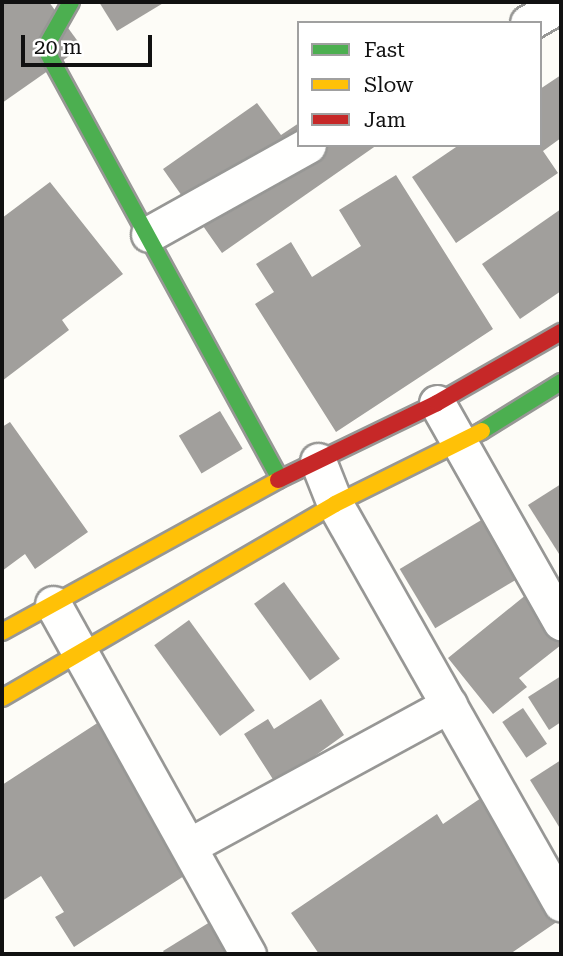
<!DOCTYPE html>
<style>
body{margin:0}
#map{position:relative;width:563px;height:956px;overflow:hidden;background:#fdfcf7;font-family:"Roboto Serif",serif}
div>[style]{position:absolute}
.building>*{inset:0;background:#a19f9c;transform-origin:0 0}
.roads{filter:drop-shadow(2px 0 #979795) drop-shadow(-2px 0 #979795) drop-shadow(0 2px #979795) drop-shadow(0 -2px #979795)}
.street>*{height:35px;margin:-17.5px;padding:0 17.5px;transform-origin:17.5px;border-radius:17.5px;background:#fffffe}
.fast>*{height:16px;margin:-8px;padding:0 8px;transform-origin:8px;border-radius:8px;background:#4caf50}
.slow>*{height:16px;margin:-8px;padding:0 8px;transform-origin:8px;border-radius:8px;background:#ffc107}
.jam>*{height:16px;margin:-8px;padding:0 8px;transform-origin:8px;border-radius:8px;background:#c62828}
span{translate:-50% -50%;white-space:nowrap;text-align:center;line-height:1.15;-webkit-text-stroke:7px #fff;paint-order:stroke}
.frame{position:absolute;inset:0;border:4px solid #111;pointer-events:none}
.legend{position:absolute;left:297px;top:21px;width:245px;height:126px;box-sizing:border-box;background:#fff;border:2px solid #a0a0a0;margin:0;padding:9px 12px;list-style:none;font-size:21px;color:#111}
.legend li{display:flex;align-items:center;gap:14px;height:35px}
.legend b{width:35px;border:2px solid #a0a0a0}
.scale{position:absolute;left:21px;top:35px;width:131px;height:32px;box-sizing:border-box;border:4px solid #111;border-top:0;padding-left:9px;font-size:21px;line-height:24px;white-space:nowrap;color:#111;-webkit-text-stroke:5px #fff;paint-order:stroke}
</style>
<div id="map">
<div class="building">
<div style="clip-path:polygon(2px 2px,49px 2px,82px 47px,2px 103px)"></div>
<div style="clip-path:polygon(99px 2px,165px 2px,117px 31px)"></div>
<div style="clip-path:polygon(561px 75px,561px 138px,543px 151px,558px 173px,456px 243px,412px 177px,459px 145px,540px 145px,540px 89px)"></div>
<div style="clip-path:polygon(257px 103px,281px 135px,299px 123px,299px 145px,377px 145px,222px 253px,163px 169px)"></div>
<div style="clip-path:polygon(396px 175px,493px 329px,336px 432px,255px 304px,274px 292px,256px 264px,291px 242px,312px 277px,361px 246px,339px 210px)"></div>
<div style="clip-path:polygon(50px 182px,123px 274px,62px 320px,69px 330px,2px 381px,2px 218px)"></div>
<div style="clip-path:polygon(561px 209px,561px 291px,520px 319px,482px 264px)"></div>
<div style="left:220px;top:411px;width:44px;height:48px;rotate:59deg"></div>
<div style="clip-path:polygon(10px 422px,88px 532px,35px 569px,25px 554px,2px 571px,2px 427px)"></div>
<div style="clip-path:polygon(561px 484px,561px 557px,528px 505px)"></div>
<div style="left:488px;top:516px;width:69px;height:103px;rotate:59deg"></div>
<div style="left:284px;top:582px;width:95px;height:37px;rotate:54deg"></div>
<div style="clip-path:polygon(527px 594px,561px 636px,561px 645px,519px 678px,527px 687px,493px 714px,448px 658px)"></div>
<div style="left:189px;top:620px;width:112px;height:43px;rotate:54deg"></div>
<div style="clip-path:polygon(561px 676px,561px 722px,549px 730px,528px 697px)"></div>
<div style="clip-path:polygon(321px 699px,344px 735px,276px 784px,244px 734px,268px 719px,274px 729px)"></div>
<div style="left:523px;top:708px;width:43px;height:25px;rotate:56deg"></div>
<div style="clip-path:polygon(102px 720px,198px 867px,74px 947px,55px 917px,64px 912px,41px 876px,2px 901px,2px 785px)"></div>
<div style="clip-path:polygon(561px 760px,561px 830px,530px 780px)"></div>
<div style="clip-path:polygon(481px 798px,561px 919px,510px 954px,319px 954px,291px 913px,437px 814px,443px 824px)"></div>
<div style="clip-path:polygon(210px 922px,230px 954px,165px 954px,163px 951px)"></div>
</div>
<div class="roads">
<div class="street">
<div style="left:528px;top:23px;width:38px;rotate:-30deg"></div>
<div style="left:149px;top:234px;width:182px;rotate:-29.2deg"></div>
<div style="left:437px;top:403px;width:252px;rotate:60.5deg"></div>
<div style="left:318px;top:461px;width:46px;rotate:68.4deg"></div>
<div style="left:335px;top:504px;width:459px;rotate:60.5deg"></div>
<div style="left:53px;top:604px;width:401px;rotate:60.9deg"></div>
<div style="left:189px;top:846px;width:296px;rotate:-28.5deg"></div>
</div>
<div class="fast">
<div style="left:71px;top:2px;width:53px;rotate:119.5deg"></div>
<div style="left:45px;top:48px;width:491px;rotate:61.4deg"></div>
<div style="left:482px;top:431px;width:93px;rotate:-31.8deg"></div>
</div>
<div class="slow">
<div style="left:2px;top:632px;width:315px;rotate:-28.8deg"></div>
<div style="left:2px;top:698px;width:385px;rotate:-30.2deg"></div>
<div style="left:335px;top:504px;width:164px;rotate:-26.4deg"></div>
</div>
<div class="jam">
<div style="left:278px;top:480px;width:177px;rotate:-25.8deg"></div>
<div style="left:437px;top:403px;width:143px;rotate:-29.8deg"></div>
</div>
</div>
<div class="frame"></div>
<ul class="legend">
<li><b style="height:9px;background:#4caf50"></b>Fast</li>
<li><b style="height:9px;background:#ffc107"></b>Slow</li>
<li><b style="height:9px;background:#c62828"></b>Jam</li>
</ul>
<div class="scale">20 m</div>
</div>
